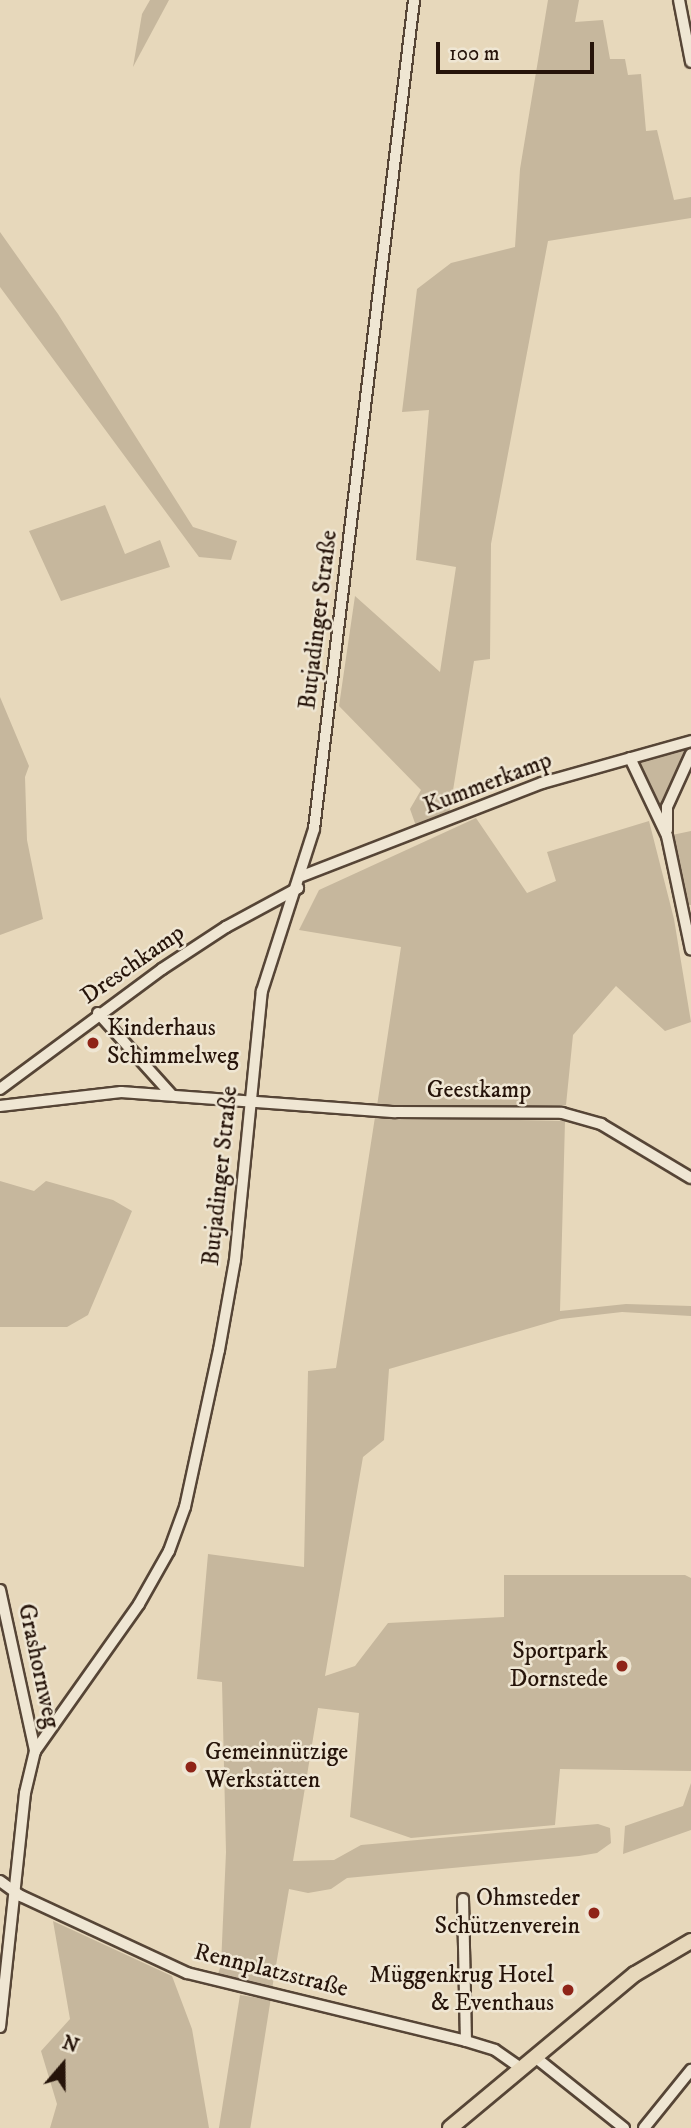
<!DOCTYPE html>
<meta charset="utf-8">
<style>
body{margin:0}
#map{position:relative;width:691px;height:2128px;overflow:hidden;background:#e7d8bb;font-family:"IM FELL DW Pica",serif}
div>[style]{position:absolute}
.green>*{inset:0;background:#c6b79d;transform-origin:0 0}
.roads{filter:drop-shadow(2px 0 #564536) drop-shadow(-2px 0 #564536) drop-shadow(0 2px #564536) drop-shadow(0 -2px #564536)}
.minor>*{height:10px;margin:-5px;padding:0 5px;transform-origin:5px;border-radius:5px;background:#efe6d3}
.major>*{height:14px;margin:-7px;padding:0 7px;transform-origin:7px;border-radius:7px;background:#e7d8bb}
.dots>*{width:19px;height:19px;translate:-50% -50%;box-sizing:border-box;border:4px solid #efe6d3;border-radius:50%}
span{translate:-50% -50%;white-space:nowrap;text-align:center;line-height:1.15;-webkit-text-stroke:5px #efe6d3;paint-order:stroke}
.street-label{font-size:24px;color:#26140a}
.poi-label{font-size:24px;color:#26140a}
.left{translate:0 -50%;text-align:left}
.right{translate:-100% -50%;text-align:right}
.north{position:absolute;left:28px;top:2030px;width:70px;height:70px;-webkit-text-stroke:5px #efe6d3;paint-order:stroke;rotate:20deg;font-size:19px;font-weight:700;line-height:28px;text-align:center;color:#26140a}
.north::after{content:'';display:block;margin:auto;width:24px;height:32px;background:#26140a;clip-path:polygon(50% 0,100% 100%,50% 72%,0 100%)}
.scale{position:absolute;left:436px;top:42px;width:158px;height:32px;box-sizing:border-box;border:4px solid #26140a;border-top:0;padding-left:9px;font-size:21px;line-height:24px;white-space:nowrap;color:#26140a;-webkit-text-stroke:5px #efe6d3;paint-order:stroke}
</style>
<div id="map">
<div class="green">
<div style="clip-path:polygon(150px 0,169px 0,133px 67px,142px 14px)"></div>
<div style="clip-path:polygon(548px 0,579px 0,575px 22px,603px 20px,610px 59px,625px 59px,628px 75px,641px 74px,646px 131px,657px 130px,674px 200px,691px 197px,691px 218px,548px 241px,491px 544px,490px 659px,474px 661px,449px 815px,416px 826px,410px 809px,421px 790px,339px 706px,355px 596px,440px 672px,456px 567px,416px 560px,429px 410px,402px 412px,417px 289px,451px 263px,515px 247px,520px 169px)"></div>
<div style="clip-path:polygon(0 232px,58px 314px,193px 527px,237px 541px,231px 560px,199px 557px,0 287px)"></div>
<div style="clip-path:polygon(105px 505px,125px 554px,160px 540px,170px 567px,61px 601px,29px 531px)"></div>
<div style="clip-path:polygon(0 697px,29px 766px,25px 777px,27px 840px,43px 919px,0 935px)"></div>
<div style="clip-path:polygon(691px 744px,665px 801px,663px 819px,637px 759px)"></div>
<div style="clip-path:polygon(476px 818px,527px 893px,556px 881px,547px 852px,649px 821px,674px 919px,691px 1022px,665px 1031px,616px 986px,573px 1035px,566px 1105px,377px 1106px,401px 947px,299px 930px,319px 890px)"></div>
<div style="clip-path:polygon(691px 831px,691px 905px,689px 905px,672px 835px)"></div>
<div style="clip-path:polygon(375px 1117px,565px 1121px,560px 1311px,626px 1304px,691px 1306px,691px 1316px,622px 1312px,561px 1319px,389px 1369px,384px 1440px,363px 1457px,325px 1676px,355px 1666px,388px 1623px,504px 1617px,504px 1575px,685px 1575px,691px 1578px,691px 1771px,560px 1769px,555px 1825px,411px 1838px,350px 1817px,359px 1713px,318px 1708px,293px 1861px,334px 1860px,361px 1845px,598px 1824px,610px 1828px,611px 1843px,597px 1853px,579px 1856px,347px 1878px,331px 1889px,308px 1893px,289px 1889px,272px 1989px,216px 1980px,221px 1965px,226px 1852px,222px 1682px,197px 1679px,208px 1554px,304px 1567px,308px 1371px,336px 1368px)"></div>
<div style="clip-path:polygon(46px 1181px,113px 1200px,132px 1211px,88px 1315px,67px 1327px,0 1327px,0 1181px,34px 1191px)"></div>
<div style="clip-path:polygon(691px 1783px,691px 1830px,623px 1854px,625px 1826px,683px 1806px)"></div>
<div style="clip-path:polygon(53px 1921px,172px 1976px,192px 2029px,209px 2128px,50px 2128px,57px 2104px,41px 2051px,70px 2019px)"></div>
<div style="left:240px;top:1995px;width:31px;height:135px;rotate:9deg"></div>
</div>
<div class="roads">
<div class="minor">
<div style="left:679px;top:0;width:63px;rotate:79deg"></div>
<div style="left:630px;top:758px;width:86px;rotate:64.6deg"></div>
<div style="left:667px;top:836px;width:116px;rotate:78.1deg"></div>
<div style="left:667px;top:830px;width:23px;rotate:-90deg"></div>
<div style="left:667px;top:807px;width:58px;rotate:-65.6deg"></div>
<div style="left:302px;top:876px;width:257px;rotate:-21.2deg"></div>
<div style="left:542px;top:783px;width:155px;rotate:-15.7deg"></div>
<div style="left:98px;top:1013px;width:109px;rotate:48deg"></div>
<div style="left:0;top:1089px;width:202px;rotate:-36.5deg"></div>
<div style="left:162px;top:969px;width:77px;rotate:-33.3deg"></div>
<div style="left:226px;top:927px;width:82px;rotate:-28.4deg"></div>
<div style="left:0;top:1106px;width:122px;rotate:-6.6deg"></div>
<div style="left:121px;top:1092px;width:275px;rotate:4.2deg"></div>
<div style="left:395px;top:1112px;width:167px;rotate:0.3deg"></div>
<div style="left:562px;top:1113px;width:41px;rotate:15.8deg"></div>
<div style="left:601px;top:1124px;width:105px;rotate:31deg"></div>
<div style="left:0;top:1590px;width:165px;rotate:77.7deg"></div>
<div style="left:0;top:1881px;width:26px;rotate:36deg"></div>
<div style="left:21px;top:1896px;width:183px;rotate:24.9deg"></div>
<div style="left:187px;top:1973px;width:287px;rotate:13.7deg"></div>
<div style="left:466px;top:2041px;width:30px;rotate:17deg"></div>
<div style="left:495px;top:2050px;width:32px;rotate:35deg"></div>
<div style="left:463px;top:1899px;width:142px;rotate:88.8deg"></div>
<div style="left:0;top:2027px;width:235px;rotate:-83.9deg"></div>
<div style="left:25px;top:1793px;width:43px;rotate:-76.6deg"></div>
<div style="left:35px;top:1751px;width:180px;rotate:-54.7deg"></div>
<div style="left:139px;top:1604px;width:61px;rotate:-60.5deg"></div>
<div style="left:169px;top:1551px;width:47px;rotate:-70deg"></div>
<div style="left:185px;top:1507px;width:161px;rotate:-77.8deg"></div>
<div style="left:219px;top:1350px;width:91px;rotate:-79.9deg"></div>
<div style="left:235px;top:1260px;width:270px;rotate:-84.3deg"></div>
<div style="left:262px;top:991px;width:170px;rotate:-72.2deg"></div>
<div style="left:314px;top:829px;width:835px;rotate:-83.12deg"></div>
<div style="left:535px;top:2057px;width:114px;rotate:38.6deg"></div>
<div style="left:644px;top:2128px;width:75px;rotate:-51deg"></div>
</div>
<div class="major">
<div style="left:450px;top:2128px;width:241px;rotate:-39.8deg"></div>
<div style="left:635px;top:1974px;width:65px;rotate:-30.5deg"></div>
</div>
</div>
<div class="dots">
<div style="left:93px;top:1043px;background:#8f2418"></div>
<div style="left:622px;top:1666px;background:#8f2418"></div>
<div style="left:191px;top:1767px;background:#8f2418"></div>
<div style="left:594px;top:1913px;background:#8f2418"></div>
<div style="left:568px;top:1990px;background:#8f2418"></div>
</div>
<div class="street-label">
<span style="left:319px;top:620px;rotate:-83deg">Butjadinger Straße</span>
<span style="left:488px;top:784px;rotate:-21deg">Kummerkamp</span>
<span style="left:133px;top:965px;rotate:-35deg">Dreschkamp</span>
<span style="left:479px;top:1091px">Geestkamp</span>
<span style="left:221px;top:1176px;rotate:-84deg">Butjadinger Straße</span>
<span style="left:38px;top:1666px;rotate:78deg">Grashornweg</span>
<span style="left:271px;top:1971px;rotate:14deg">Rennplatzstraße</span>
</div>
<div class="poi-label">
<span class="left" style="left:107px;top:1043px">Kinderhaus<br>Schimmelweg</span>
<span class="right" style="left:608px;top:1666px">Sportpark<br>Dornstede</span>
<span class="left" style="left:205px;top:1767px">Gemeinnützige<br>Werkstätten</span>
<span class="right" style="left:580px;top:1913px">Ohmsteder<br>Schützenverein</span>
<span class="right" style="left:554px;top:1990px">Müggenkrug Hotel<br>&amp; Eventhaus</span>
</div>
<div class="north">N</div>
<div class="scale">100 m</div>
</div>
